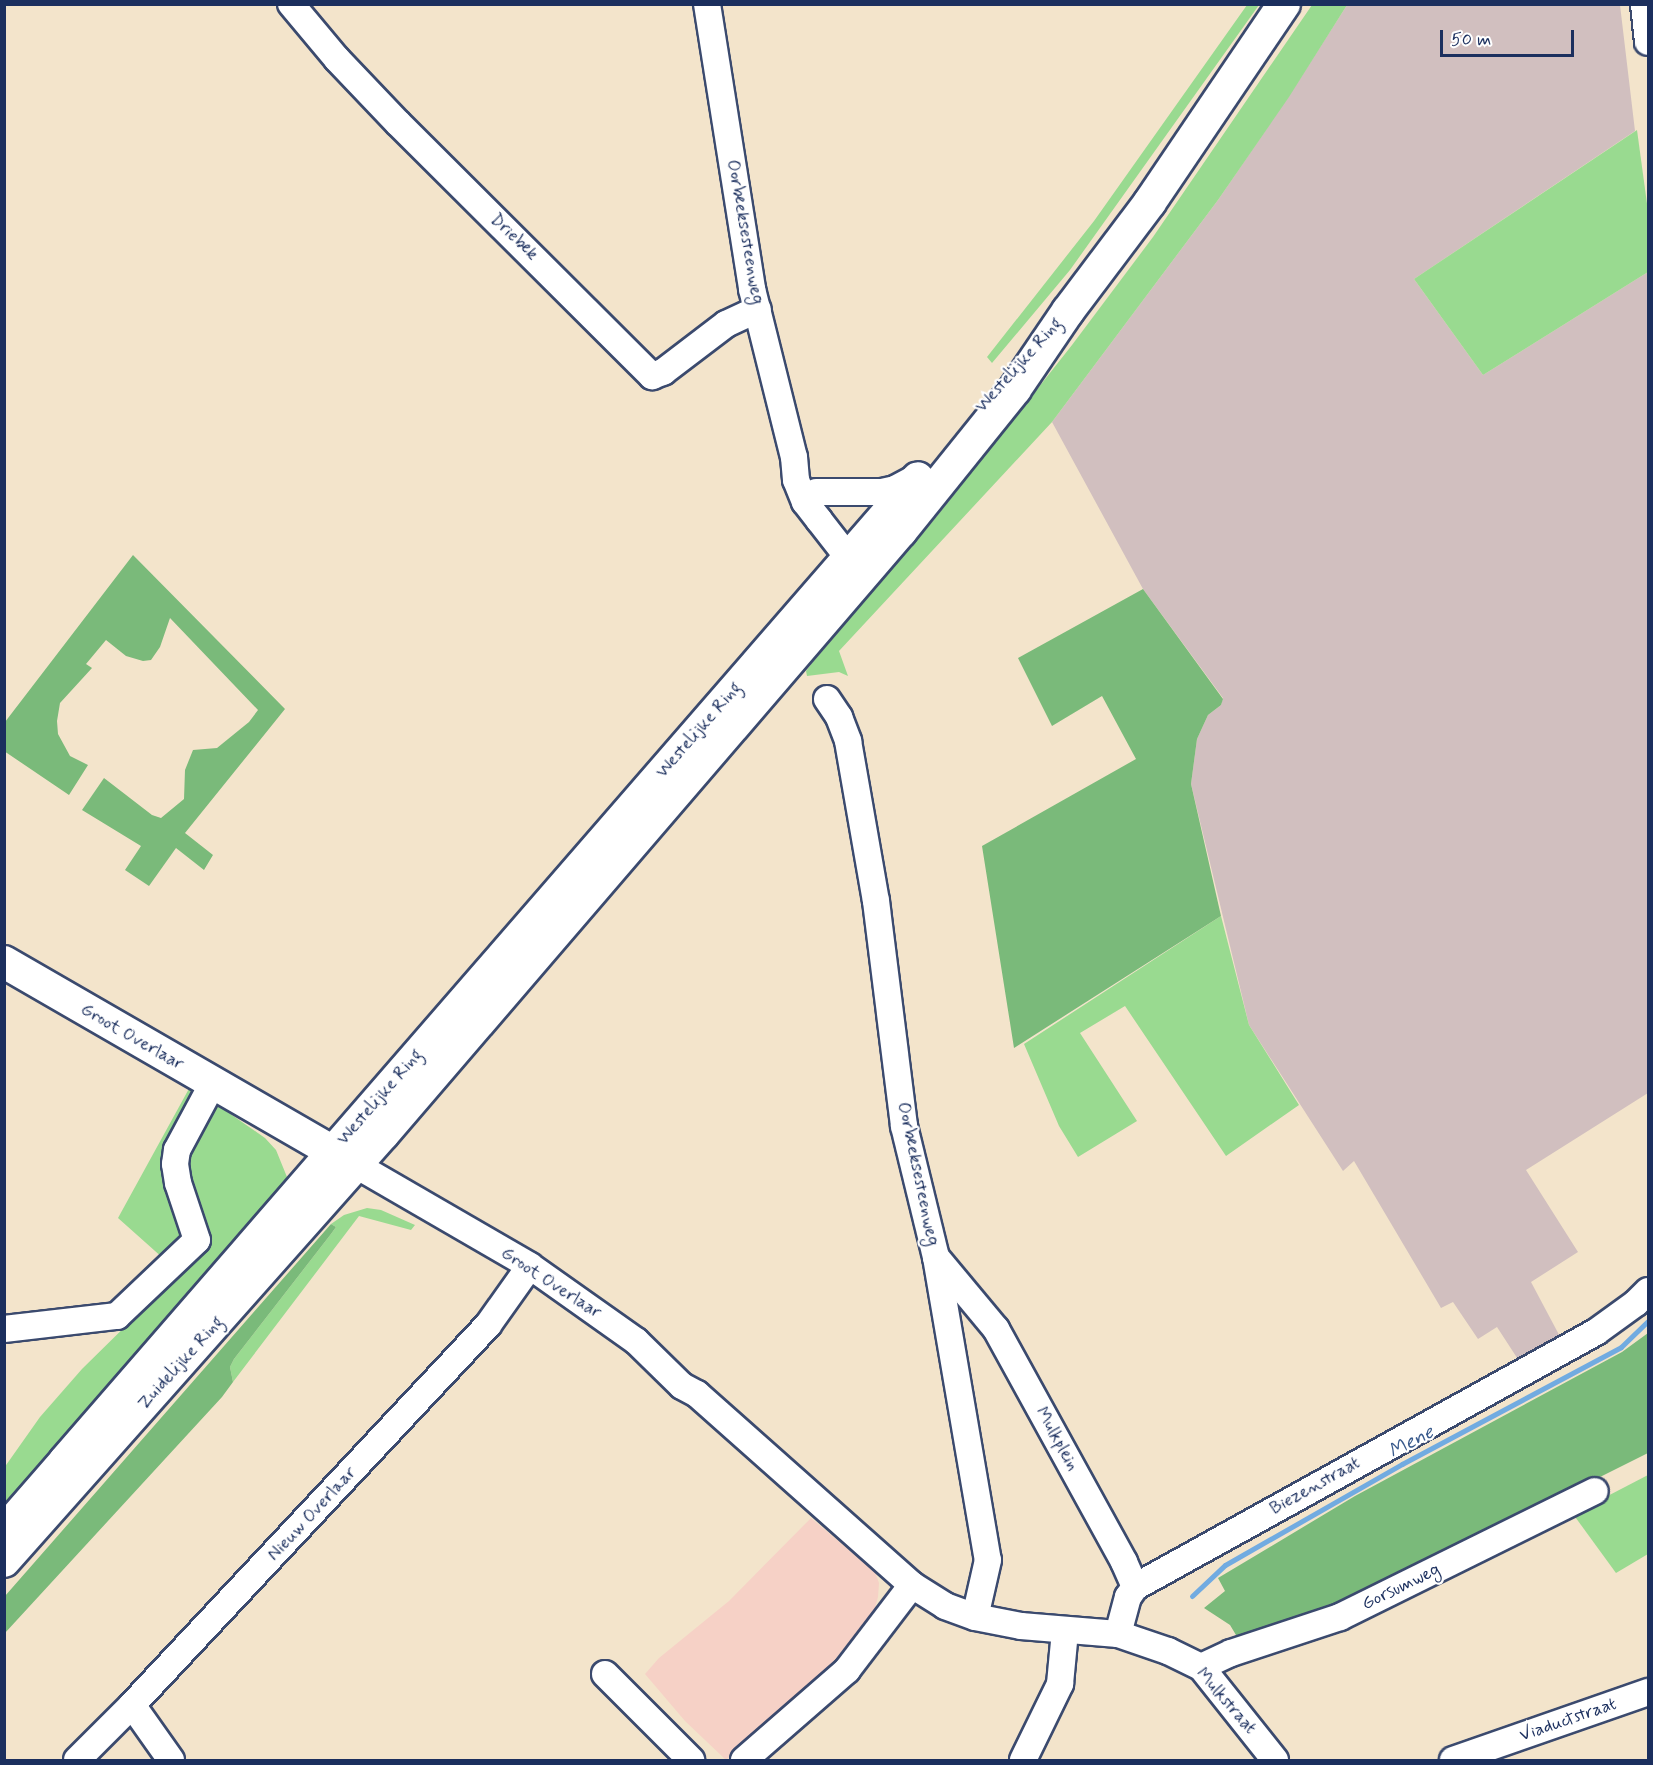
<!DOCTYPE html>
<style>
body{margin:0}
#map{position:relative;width:1653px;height:1765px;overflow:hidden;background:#f3e4cb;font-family:Mynerve,sans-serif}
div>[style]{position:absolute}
.built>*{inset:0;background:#f6d1c6}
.industrial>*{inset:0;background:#d1bfbf}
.green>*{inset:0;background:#99da90}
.forest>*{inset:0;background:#7aba7a}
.stream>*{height:5px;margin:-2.5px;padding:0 2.5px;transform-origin:2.5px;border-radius:2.5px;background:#71abe1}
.roads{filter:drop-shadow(2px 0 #3b4a6e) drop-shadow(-2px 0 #3b4a6e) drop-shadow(0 2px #3b4a6e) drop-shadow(0 -2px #3b4a6e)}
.minor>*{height:26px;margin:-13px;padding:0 13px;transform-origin:13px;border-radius:13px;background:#fff}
.major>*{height:32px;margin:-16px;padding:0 16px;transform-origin:16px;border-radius:16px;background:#fff}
.highway>*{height:33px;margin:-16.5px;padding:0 16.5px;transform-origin:16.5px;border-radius:16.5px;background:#fff}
span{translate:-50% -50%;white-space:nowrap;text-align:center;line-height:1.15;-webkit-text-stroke:4.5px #fff;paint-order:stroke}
.street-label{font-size:18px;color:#1b2f5e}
.water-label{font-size:20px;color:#395a8c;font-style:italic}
.frame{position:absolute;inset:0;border:6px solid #1b2f5e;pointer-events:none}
.scale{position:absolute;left:1440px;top:30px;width:134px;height:27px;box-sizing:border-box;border:3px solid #1b2f5e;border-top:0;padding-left:8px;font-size:18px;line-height:21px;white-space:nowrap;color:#1b2f5e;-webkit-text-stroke:4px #fff;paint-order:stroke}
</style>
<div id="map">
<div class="built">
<div style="clip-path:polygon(811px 1518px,875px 1572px,879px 1583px,878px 1597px,874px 1611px,825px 1672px,726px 1760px,685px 1721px,645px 1674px,659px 1658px,729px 1601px)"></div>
</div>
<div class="industrial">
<div style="clip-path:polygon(1347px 5px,1620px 5px,1635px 131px,1414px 279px,1483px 375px,1648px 272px,1648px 1093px,1526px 1170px,1578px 1252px,1531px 1282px,1565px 1346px,1523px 1367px,1497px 1327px,1478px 1339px,1453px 1302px,1441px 1308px,1354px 1161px,1343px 1171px,1249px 1025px,1191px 784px,1197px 739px,1208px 715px,1221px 705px,1223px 698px,1143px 589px,1052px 422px,1218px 200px,1289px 96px)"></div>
</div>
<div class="green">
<div style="clip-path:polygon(1247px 5px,1259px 5px,1070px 270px,992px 363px,987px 357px,1094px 221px)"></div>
<div style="clip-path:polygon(1312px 5px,1347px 5px,1289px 97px,1218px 200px,1052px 422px,839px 651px,848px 676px,839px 672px,807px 676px,806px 671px,812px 663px,933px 521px,1072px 345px,1153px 237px)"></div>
<div style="clip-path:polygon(1637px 130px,1648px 211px,1648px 272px,1483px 375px,1414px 279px)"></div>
<div style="clip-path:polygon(1221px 916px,1249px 1025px,1299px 1105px,1226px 1156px,1125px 1006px,1080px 1033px,1137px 1121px,1078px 1157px,1059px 1126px,1024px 1044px)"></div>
<div style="clip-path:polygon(191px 1085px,197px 1088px,170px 1151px,183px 1225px,182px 1238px,164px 1259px,118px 1218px)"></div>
<div style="clip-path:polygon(216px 1104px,265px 1138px,276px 1150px,287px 1177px,283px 1186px,287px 1189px,5px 1506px,4px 1468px,40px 1417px,82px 1369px,205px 1248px,182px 1162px,209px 1107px)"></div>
<div style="clip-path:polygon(367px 1208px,381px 1210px,415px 1225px,411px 1230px,359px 1216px,233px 1382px,230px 1367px,234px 1359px,331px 1234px,336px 1227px,331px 1224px,344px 1215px)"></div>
<div style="clip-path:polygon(1648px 1475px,1648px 1554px,1616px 1573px,1573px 1514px)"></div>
</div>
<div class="forest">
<div style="clip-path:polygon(133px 555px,285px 709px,185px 833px,213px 855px,204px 870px,176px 848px,149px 886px,125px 870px,141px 846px,82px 810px,104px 778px,152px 815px,161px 818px,184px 799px,185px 770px,193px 750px,217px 748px,249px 722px,258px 710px,170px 618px,160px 647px,151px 660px,143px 661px,126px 656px,106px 640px,86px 664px,92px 668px,60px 703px,57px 721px,58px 734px,70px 756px,88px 765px,69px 795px,4px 751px,5px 722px)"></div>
<div style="clip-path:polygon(1143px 589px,1223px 699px,1221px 705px,1208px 715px,1197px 739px,1191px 784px,1221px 916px,1014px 1048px,982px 846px,1136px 759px,1102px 696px,1052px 726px,1018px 658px)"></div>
<div style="clip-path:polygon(331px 1224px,336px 1227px,331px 1234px,234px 1359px,230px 1367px,233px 1382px,222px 1397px,5px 1633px,5px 1596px)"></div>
<div style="clip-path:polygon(1648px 1333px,1648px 1453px,1330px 1612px,1242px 1645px,1230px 1625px,1204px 1608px,1225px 1591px,1218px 1578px,1355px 1496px,1622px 1352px)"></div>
</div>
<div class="stream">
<div style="left:1192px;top:1596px;width:45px;rotate:-43.2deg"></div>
<div style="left:1225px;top:1565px;width:204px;rotate:-29.7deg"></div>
<div style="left:1402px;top:1464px;width:248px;rotate:-28.1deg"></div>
<div style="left:1621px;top:1347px;width:37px;rotate:-44deg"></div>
</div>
<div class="roads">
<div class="minor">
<div style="left:291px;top:4px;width:72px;rotate:50.1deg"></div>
<div style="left:337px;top:59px;width:88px;rotate:46.4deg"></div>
<div style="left:398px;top:123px;width:359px;rotate:44.9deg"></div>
<div style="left:652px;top:376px;width:12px;rotate:-20deg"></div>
<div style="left:663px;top:372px;width:79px;rotate:-37.3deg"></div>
<div style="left:726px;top:324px;width:35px;rotate:-25deg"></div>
<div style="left:707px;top:4px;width:289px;rotate:81deg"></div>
<div style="left:752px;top:289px;width:173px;rotate:76deg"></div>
<div style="left:794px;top:457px;width:23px;rotate:85deg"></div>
<div style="left:796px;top:480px;width:24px;rotate:68deg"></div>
<div style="left:805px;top:502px;width:23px;rotate:52deg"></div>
<div style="left:819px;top:520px;width:37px;rotate:52deg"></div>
<div style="left:842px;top:549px;width:28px;rotate:39deg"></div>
<div style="left:1644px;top:4px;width:38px;rotate:84deg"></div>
<div style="left:816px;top:492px;width:66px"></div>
<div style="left:882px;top:492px;width:13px;rotate:-13deg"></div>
<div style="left:895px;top:489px;width:26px;rotate:-28deg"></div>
<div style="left:827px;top:699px;width:22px;rotate:56deg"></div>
<div style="left:839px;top:717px;width:26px;rotate:69deg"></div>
<div style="left:848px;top:741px;width:162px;rotate:80.1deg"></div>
<div style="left:876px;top:901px;width:227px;rotate:82.9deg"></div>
<div style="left:904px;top:1126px;width:135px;rotate:76.3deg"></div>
<div style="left:936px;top:1257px;width:307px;rotate:80.3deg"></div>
<div style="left:988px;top:1560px;width:58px;rotate:102.8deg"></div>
<div style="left:356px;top:1165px;width:201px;rotate:30.1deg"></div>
<div style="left:530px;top:1266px;width:130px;rotate:35.3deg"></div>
<div style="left:636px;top:1341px;width:64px;rotate:44.4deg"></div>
<div style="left:682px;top:1386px;width:17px;rotate:28deg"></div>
<div style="left:697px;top:1394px;width:288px;rotate:41.6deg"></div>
<div style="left:912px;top:1585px;width:39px;rotate:32deg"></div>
<div style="left:945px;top:1606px;width:32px;rotate:20deg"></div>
<div style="left:975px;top:1617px;width:47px;rotate:11.1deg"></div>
<div style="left:1021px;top:1626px;width:97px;rotate:4.7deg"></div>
<div style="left:1118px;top:1634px;width:53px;rotate:18.8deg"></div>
<div style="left:1168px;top:1651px;width:37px;rotate:26deg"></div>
<div style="left:1201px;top:1667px;width:119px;rotate:51.5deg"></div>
<div style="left:936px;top:1257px;width:94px;rotate:50.2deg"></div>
<div style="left:996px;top:1329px;width:266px;rotate:61.2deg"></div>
<div style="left:1124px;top:1562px;width:27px;rotate:66deg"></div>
<div style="left:4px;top:1329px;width:114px;rotate:-6.6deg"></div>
<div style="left:117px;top:1316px;width:110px;rotate:-43.5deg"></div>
<div style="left:197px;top:1240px;width:60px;rotate:-108.4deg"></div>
<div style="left:178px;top:1183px;width:19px;rotate:-99deg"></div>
<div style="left:175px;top:1164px;width:14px;rotate:-82deg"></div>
<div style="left:177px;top:1150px;width:76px;rotate:-61.8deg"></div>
<div style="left:1118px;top:1634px;width:38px;rotate:-75deg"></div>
<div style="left:1128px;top:1597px;width:12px;rotate:-55deg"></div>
<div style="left:1135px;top:1587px;width:527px;rotate:-28.95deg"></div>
<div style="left:1596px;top:1332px;width:49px;rotate:-35.9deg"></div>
<div style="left:1636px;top:1303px;width:17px;rotate:-45deg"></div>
<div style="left:1201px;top:1667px;width:33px;rotate:-25deg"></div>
<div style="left:1231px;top:1653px;width:115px;rotate:-18.3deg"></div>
<div style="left:1340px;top:1617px;width:284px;rotate:-26.3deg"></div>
<div style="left:605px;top:1674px;width:122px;rotate:45deg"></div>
<div style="left:77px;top:1760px;width:78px;rotate:-45deg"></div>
<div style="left:171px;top:1760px;width:67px;rotate:-125.3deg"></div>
<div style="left:132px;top:1705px;width:521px;rotate:-46.87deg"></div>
<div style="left:488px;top:1325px;width:72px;rotate:-54.6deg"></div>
<div style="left:744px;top:1760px;width:137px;rotate:-41.1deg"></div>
<div style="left:847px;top:1670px;width:107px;rotate:-52.6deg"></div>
<div style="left:1023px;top:1760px;width:85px;rotate:-64deg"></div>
<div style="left:1060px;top:1684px;width:53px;rotate:-84.6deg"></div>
<div style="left:1453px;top:1760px;width:207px;rotate:-19.2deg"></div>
</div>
<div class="major">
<div style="left:4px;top:962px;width:400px;rotate:30deg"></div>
<div style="left:65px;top:1461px;width:1301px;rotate:-49.05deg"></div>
<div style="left:4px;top:1561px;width:571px;rotate:-48.41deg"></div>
<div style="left:383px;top:1134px;width:795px;rotate:-49.34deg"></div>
<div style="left:901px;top:531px;width:182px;rotate:-51.2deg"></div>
<div style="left:1015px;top:389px;width:94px;rotate:-55.8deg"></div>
<div style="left:1068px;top:311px;width:136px;rotate:-53deg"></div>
<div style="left:1150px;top:202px;width:239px;rotate:-55.9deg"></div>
</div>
<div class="highway">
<div style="left:4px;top:1531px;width:93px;rotate:-48.9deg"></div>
</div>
</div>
<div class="street-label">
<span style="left:745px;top:232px;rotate:80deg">Oorbeeksesteenweg</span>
<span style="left:514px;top:237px;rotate:44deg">Driebek</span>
<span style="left:1019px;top:365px;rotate:-48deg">Westelijke Ring</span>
<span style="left:699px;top:730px;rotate:-49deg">Westelijke Ring</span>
<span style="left:132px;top:1037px;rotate:30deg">Groot Overlaar</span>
<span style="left:380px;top:1097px;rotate:-49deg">Westelijke Ring</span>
<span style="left:918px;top:1174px;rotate:78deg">Oorbeeksesteenweg</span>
<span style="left:551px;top:1283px;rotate:33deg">Groot Overlaar</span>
<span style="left:181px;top:1363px;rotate:-48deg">Zuidelijke Ring</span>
<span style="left:1057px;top:1439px;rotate:61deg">Mulkplein</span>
<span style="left:1315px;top:1486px;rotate:-29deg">Biezenstraat</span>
<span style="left:312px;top:1514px;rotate:-47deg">Nieuw Overlaar</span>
<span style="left:1401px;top:1587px;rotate:-26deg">Gorsumweg</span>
<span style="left:1226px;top:1701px;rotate:49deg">Mulkstraat</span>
<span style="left:1568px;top:1720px;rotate:-19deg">Viaductstraat</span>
</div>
<div class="water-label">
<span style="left:1411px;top:1442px;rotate:-28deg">Mene</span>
</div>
<div class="frame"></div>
<div class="scale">50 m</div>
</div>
